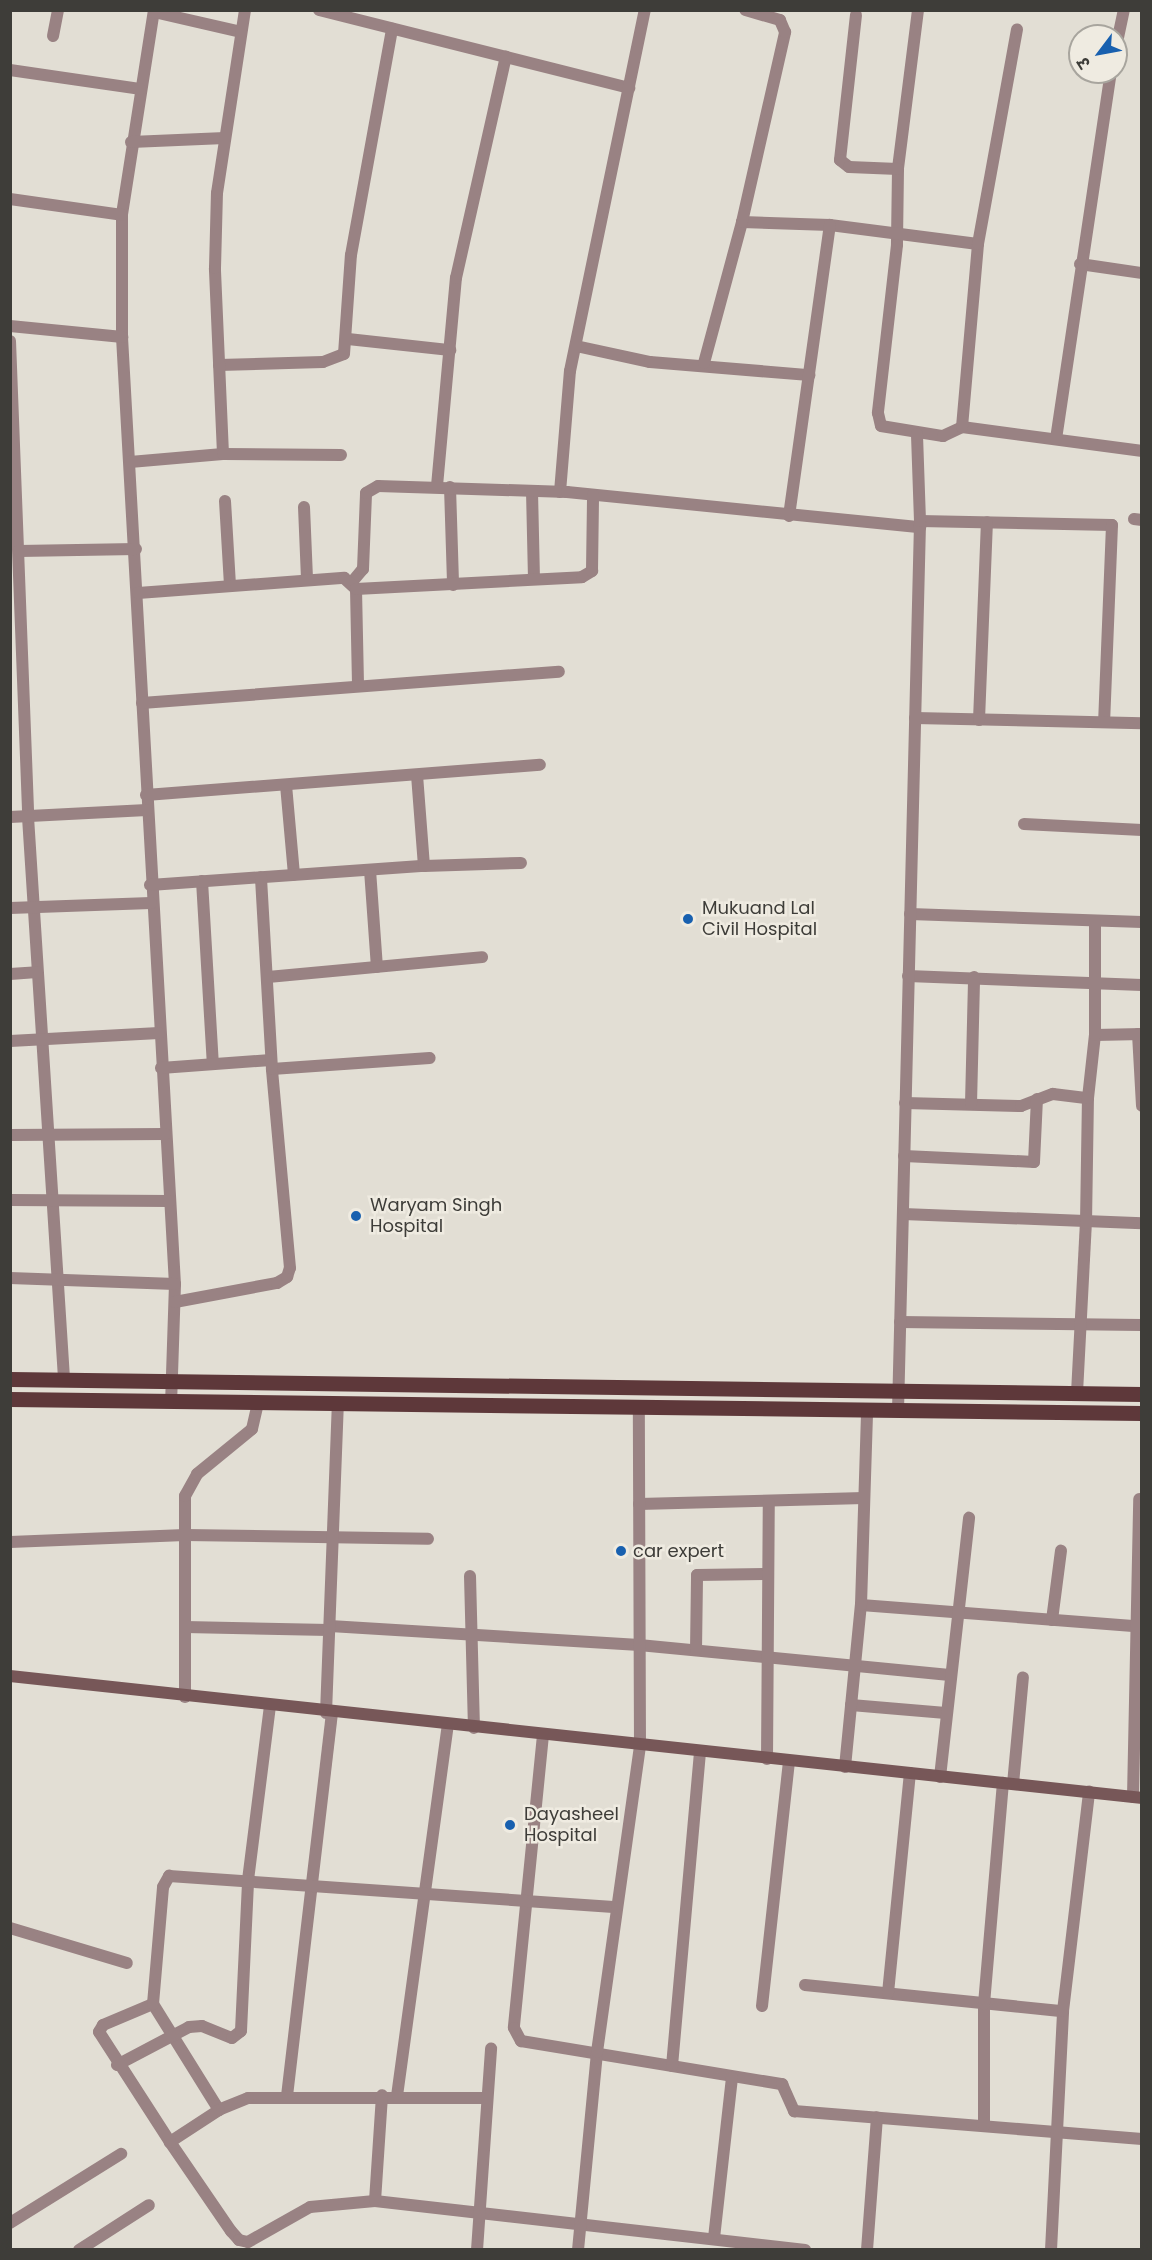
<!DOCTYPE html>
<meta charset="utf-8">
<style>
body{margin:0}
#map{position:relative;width:1152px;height:2260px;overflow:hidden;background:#e2ded4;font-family:Poppins,"Noto Sans Devanagari",sans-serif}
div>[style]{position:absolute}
.street>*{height:12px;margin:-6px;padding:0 6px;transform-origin:6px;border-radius:6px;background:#998283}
.secondary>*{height:12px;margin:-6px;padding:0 6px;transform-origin:6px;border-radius:6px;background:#775758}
.primary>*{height:15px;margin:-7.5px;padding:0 7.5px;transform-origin:7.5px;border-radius:7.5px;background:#5e383a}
.dots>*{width:16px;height:16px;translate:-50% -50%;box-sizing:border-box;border:3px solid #efebe1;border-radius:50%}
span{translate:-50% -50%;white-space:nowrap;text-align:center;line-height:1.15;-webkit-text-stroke:5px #efebe1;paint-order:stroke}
.poi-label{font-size:18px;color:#3e3d39}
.left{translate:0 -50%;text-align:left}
.frame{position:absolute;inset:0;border:12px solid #3e3d39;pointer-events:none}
.north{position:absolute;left:1068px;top:24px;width:60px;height:60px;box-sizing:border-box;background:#efebe1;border:2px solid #a8a59e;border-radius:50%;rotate:238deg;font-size:16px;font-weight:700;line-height:24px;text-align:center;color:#3e3d39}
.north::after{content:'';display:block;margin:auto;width:21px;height:27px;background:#1860af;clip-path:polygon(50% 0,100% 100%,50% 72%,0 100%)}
</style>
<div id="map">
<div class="street">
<div style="left:154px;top:10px;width:207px;rotate:98.9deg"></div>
<div style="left:122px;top:215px;width:122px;rotate:90deg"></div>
<div style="left:122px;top:337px;width:948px;rotate:86.8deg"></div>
<div style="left:175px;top:1284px;width:118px;rotate:91.9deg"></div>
<div style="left:319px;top:10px;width:320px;rotate:14.1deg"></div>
<div style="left:918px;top:10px;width:160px;rotate:97.2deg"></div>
<div style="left:898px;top:169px;width:76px;rotate:90.8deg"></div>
<div style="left:897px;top:245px;width:169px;rotate:96.5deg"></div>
<div style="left:878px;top:413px;width:13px;rotate:77deg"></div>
<div style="left:881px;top:426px;width:63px;rotate:9.2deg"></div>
<div style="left:943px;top:436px;width:21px;rotate:-25deg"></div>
<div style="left:962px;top:427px;width:182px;rotate:7.6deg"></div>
<div style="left:154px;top:12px;width:89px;rotate:12.9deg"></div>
<div style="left:856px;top:15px;width:146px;rotate:96.3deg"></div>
<div style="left:840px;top:160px;width:11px;rotate:38deg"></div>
<div style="left:849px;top:167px;width:49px;rotate:2.3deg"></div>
<div style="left:53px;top:36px;width:26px;rotate:-79deg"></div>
<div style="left:1116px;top:47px;width:38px;rotate:-78deg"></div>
<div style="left:10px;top:70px;width:131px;rotate:8.3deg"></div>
<div style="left:131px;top:142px;width:94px;rotate:-2.4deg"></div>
<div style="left:10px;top:199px;width:113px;rotate:8.1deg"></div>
<div style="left:742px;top:222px;width:88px;rotate:2deg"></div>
<div style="left:830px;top:225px;width:149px;rotate:7.3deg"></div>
<div style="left:1080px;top:264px;width:63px;rotate:8.3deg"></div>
<div style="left:10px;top:326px;width:113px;rotate:5.6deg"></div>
<div style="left:348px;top:339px;width:103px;rotate:6.2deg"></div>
<div style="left:10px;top:341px;width:476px;rotate:87.8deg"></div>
<div style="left:28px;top:817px;width:563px;rotate:86.33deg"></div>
<div style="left:576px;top:346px;width:76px;rotate:12.2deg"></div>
<div style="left:650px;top:362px;width:160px;rotate:4.7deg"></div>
<div style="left:704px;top:363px;width:146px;rotate:-74.9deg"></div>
<div style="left:742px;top:222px;width:195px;rotate:-77.2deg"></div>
<div style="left:785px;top:32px;width:13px;rotate:-113deg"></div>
<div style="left:780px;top:20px;width:36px;rotate:-164deg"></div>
<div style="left:219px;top:365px;width:104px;rotate:-1.7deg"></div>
<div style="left:323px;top:362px;width:22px;rotate:-21deg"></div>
<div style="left:344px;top:354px;width:99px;rotate:-86deg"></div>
<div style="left:351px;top:255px;width:230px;rotate:-79.7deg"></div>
<div style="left:962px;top:427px;width:184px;rotate:-85deg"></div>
<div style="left:978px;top:244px;width:218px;rotate:-79.7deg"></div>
<div style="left:1056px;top:439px;width:371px;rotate:-81.5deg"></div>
<div style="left:223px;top:454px;width:186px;rotate:-92.5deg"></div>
<div style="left:215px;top:268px;width:75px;rotate:-88.5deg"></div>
<div style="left:217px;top:193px;width:185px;rotate:-81.3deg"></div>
<div style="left:130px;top:462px;width:93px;rotate:-4.9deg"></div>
<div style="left:223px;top:454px;width:118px;rotate:0.5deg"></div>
<div style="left:437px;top:486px;width:209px;rotate:-84.8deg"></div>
<div style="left:456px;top:278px;width:227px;rotate:-77.3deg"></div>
<div style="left:450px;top:487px;width:98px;rotate:88.2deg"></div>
<div style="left:532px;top:491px;width:88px;rotate:88.7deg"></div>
<div style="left:560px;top:492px;width:121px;rotate:-85.3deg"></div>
<div style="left:570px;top:371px;width:369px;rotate:-78.3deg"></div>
<div style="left:225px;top:501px;width:85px;rotate:86.6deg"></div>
<div style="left:304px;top:507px;width:73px;rotate:87.6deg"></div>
<div style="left:789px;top:516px;width:294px;rotate:-82deg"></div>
<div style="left:1134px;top:519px;width:8px;rotate:7deg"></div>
<div style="left:920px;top:521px;width:192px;rotate:1.2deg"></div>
<div style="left:1112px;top:525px;width:197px;rotate:92.3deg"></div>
<div style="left:19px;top:551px;width:117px;rotate:-1deg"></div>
<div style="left:352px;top:582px;width:17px;rotate:-50deg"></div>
<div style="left:363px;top:569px;width:76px;rotate:-87.7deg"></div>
<div style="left:366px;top:493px;width:14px;rotate:-30deg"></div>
<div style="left:378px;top:486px;width:189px;rotate:1.8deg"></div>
<div style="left:567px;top:492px;width:355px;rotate:5.7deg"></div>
<div style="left:356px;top:589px;width:97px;rotate:88.8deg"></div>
<div style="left:138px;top:593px;width:207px;rotate:-4.2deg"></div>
<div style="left:344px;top:578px;width:16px;rotate:43deg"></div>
<div style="left:356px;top:589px;width:226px;rotate:-3deg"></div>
<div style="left:582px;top:577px;width:12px;rotate:-31deg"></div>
<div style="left:592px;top:571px;width:76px;rotate:-89.2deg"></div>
<div style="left:142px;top:703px;width:418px;rotate:-4.3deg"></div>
<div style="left:915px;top:718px;width:227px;rotate:1.3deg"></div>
<div style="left:979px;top:720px;width:198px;rotate:-87.7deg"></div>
<div style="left:417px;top:775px;width:91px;rotate:85.6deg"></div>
<div style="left:286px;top:785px;width:90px;rotate:84.9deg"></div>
<div style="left:146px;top:795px;width:395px;rotate:-4.4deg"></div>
<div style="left:10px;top:817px;width:137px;rotate:-2.9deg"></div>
<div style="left:1024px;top:824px;width:118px;rotate:2.9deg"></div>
<div style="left:370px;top:870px;width:97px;rotate:85.9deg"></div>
<div style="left:202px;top:881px;width:183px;rotate:86.6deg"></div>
<div style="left:150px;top:885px;width:275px;rotate:-4deg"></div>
<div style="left:424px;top:866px;width:97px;rotate:-1.8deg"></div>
<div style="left:10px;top:908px;width:141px;rotate:-2deg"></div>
<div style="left:910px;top:914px;width:232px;rotate:2deg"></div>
<div style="left:10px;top:974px;width:27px;rotate:-4deg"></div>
<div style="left:908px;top:976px;width:234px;rotate:2.2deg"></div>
<div style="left:268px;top:977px;width:215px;rotate:-5.3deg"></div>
<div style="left:1138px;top:1034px;width:72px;rotate:86.8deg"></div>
<div style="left:1095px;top:1035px;width:47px;rotate:-1.2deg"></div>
<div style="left:10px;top:1041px;width:149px;rotate:-3.1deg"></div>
<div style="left:161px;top:1068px;width:110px;rotate:-4.2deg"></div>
<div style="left:272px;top:1069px;width:158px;rotate:-4deg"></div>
<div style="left:905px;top:1103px;width:116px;rotate:1.5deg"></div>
<div style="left:1021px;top:1106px;width:34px;rotate:-21deg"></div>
<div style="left:1053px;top:1094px;width:35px;rotate:7deg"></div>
<div style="left:971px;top:1104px;width:127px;rotate:-88.6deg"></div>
<div style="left:10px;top:1135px;width:155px;rotate:-0.4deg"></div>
<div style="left:904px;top:1156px;width:130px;rotate:2.6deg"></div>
<div style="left:1034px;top:1162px;width:63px;rotate:-87.3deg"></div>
<div style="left:10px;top:1200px;width:160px;rotate:0.4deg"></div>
<div style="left:903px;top:1214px;width:239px;rotate:2.2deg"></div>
<div style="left:10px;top:1278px;width:165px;rotate:2.1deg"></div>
<div style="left:175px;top:1302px;width:104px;rotate:-10.6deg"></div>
<div style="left:277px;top:1283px;width:12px;rotate:-31deg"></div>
<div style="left:287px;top:1277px;width:9px;rotate:-72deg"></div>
<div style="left:290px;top:1268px;width:200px;rotate:-95.2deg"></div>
<div style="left:272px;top:1069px;width:192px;rotate:-93.3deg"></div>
<div style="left:900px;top:1322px;width:242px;rotate:0.7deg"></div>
<div style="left:1077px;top:1393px;width:170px;rotate:-87deg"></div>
<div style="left:1086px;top:1223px;width:125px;rotate:-89.1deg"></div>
<div style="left:1088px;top:1098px;width:63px;rotate:-83.7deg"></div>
<div style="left:1095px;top:1035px;width:113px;rotate:-90deg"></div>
<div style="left:898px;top:1411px;width:890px;rotate:-88.58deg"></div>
<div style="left:920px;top:521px;width:87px;rotate:-92deg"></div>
<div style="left:639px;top:1504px;width:225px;rotate:-1.5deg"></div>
<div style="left:10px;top:1542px;width:175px;rotate:-2.3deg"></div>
<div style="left:185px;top:1535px;width:243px;rotate:0.9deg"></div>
<div style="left:470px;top:1576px;width:152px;rotate:88.5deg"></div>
<div style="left:861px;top:1605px;width:276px;rotate:4.4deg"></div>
<div style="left:1052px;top:1620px;width:70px;rotate:-82.6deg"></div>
<div style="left:330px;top:1626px;width:310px;rotate:3.5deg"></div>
<div style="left:639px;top:1645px;width:312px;rotate:5.5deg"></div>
<div style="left:185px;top:1627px;width:144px;rotate:1.2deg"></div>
<div style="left:696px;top:1650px;width:75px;rotate:-89.2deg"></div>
<div style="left:697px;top:1575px;width:71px;rotate:-0.8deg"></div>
<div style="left:185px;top:1697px;width:201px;rotate:-90deg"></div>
<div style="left:185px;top:1496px;width:25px;rotate:-61deg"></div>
<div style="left:197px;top:1474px;width:71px;rotate:-39.3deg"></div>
<div style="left:252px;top:1429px;width:26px;rotate:-77deg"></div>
<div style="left:851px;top:1705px;width:95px;rotate:4.8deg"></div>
<div style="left:326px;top:1713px;width:308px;rotate:-87.8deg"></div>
<div style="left:543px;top:1735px;width:294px;rotate:95.7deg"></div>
<div style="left:514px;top:2028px;width:15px;rotate:62deg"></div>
<div style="left:521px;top:2041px;width:265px;rotate:9.4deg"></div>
<div style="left:782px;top:2084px;width:30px;rotate:66deg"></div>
<div style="left:794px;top:2111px;width:349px;rotate:4.6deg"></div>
<div style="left:767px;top:1759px;width:256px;rotate:-89.6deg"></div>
<div style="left:845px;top:1767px;width:163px;rotate:-84.4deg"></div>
<div style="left:861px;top:1605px;width:194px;rotate:-88.2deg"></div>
<div style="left:940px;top:1777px;width:261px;rotate:-83.6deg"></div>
<div style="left:1013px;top:1784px;width:107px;rotate:-84.7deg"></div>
<div style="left:1133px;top:1797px;width:298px;rotate:-88.8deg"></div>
<div style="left:10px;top:1928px;width:122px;rotate:16.7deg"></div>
<div style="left:805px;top:1985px;width:259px;rotate:5.8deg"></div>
<div style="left:888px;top:1993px;width:221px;rotate:-84.3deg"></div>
<div style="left:153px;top:2004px;width:125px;rotate:58.1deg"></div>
<div style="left:762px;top:2006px;width:246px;rotate:-83.7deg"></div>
<div style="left:117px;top:2065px;width:81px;rotate:-27.8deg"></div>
<div style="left:189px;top:2027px;width:13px;rotate:-4deg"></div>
<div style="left:202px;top:2026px;width:32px;rotate:22deg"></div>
<div style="left:232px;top:2038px;width:11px;rotate:-38deg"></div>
<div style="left:241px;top:2031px;width:151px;rotate:-87.3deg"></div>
<div style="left:248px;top:1880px;width:174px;rotate:-82.8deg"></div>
<div style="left:672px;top:2066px;width:316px;rotate:-84.9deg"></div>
<div style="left:287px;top:2096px;width:386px;rotate:-83.3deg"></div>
<div style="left:397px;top:2096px;width:373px;rotate:-82.2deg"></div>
<div style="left:486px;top:2098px;width:238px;rotate:180deg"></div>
<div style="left:248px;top:2098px;width:31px;rotate:158deg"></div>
<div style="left:219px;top:2110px;width:59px;rotate:146.9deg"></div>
<div style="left:170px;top:2142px;width:108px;rotate:55.6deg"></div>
<div style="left:231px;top:2231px;width:12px;rotate:48deg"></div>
<div style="left:239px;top:2240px;width:9px;rotate:13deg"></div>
<div style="left:248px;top:2242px;width:71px;rotate:-29.4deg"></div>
<div style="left:310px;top:2207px;width:65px;rotate:-5.3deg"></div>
<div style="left:375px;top:2201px;width:433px;rotate:6.5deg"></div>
<div style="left:984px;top:2126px;width:122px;rotate:-90deg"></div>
<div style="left:984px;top:2004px;width:222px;rotate:-85.1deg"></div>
<div style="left:170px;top:2142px;width:131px;rotate:-122.8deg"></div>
<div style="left:99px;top:2032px;width:8px;rotate:-60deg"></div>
<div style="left:103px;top:2025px;width:54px;rotate:-22.8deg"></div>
<div style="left:153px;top:2004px;width:117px;rotate:-85.1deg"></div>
<div style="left:163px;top:1887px;width:13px;rotate:-61deg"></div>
<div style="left:169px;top:1876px;width:449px;rotate:4deg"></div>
<div style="left:375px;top:2201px;width:106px;rotate:-86.2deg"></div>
<div style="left:10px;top:2223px;width:131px;rotate:-31.9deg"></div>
<div style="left:714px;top:2238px;width:162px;rotate:-83.6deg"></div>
<div style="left:79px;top:2250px;width:83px;rotate:-32.7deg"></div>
<div style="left:477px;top:2250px;width:202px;rotate:-86deg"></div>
<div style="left:578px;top:2250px;width:199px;rotate:-84.5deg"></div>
<div style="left:597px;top:2052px;width:309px;rotate:-82deg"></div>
<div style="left:640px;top:1746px;width:337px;rotate:-90.2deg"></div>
<div style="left:867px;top:2250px;width:133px;rotate:-85.7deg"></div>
<div style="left:1051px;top:2250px;width:239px;rotate:-87.1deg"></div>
<div style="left:1063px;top:2011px;width:221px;rotate:-83.2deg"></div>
</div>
<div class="secondary">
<div style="left:10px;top:1676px;width:1139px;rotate:6.15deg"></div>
</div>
<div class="primary">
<div style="left:10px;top:1379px;width:1132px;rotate:0.76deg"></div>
<div style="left:10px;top:1399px;width:1132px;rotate:0.71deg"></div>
</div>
<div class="dots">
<div style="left:688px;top:919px;background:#1860af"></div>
<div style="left:356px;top:1216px;background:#1860af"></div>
<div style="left:621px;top:1551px;background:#1860af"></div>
<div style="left:510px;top:1825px;background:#1860af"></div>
</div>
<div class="poi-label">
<span class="left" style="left:702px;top:919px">Mukuand Lal<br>Civil Hospital</span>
<span class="left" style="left:370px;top:1216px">Waryam Singh<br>Hospital</span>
<span class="left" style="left:633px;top:1551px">car expert</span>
<span class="left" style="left:524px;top:1825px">Dayasheel<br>Hospital</span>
</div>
<div class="frame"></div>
<div class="north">उ</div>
</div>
